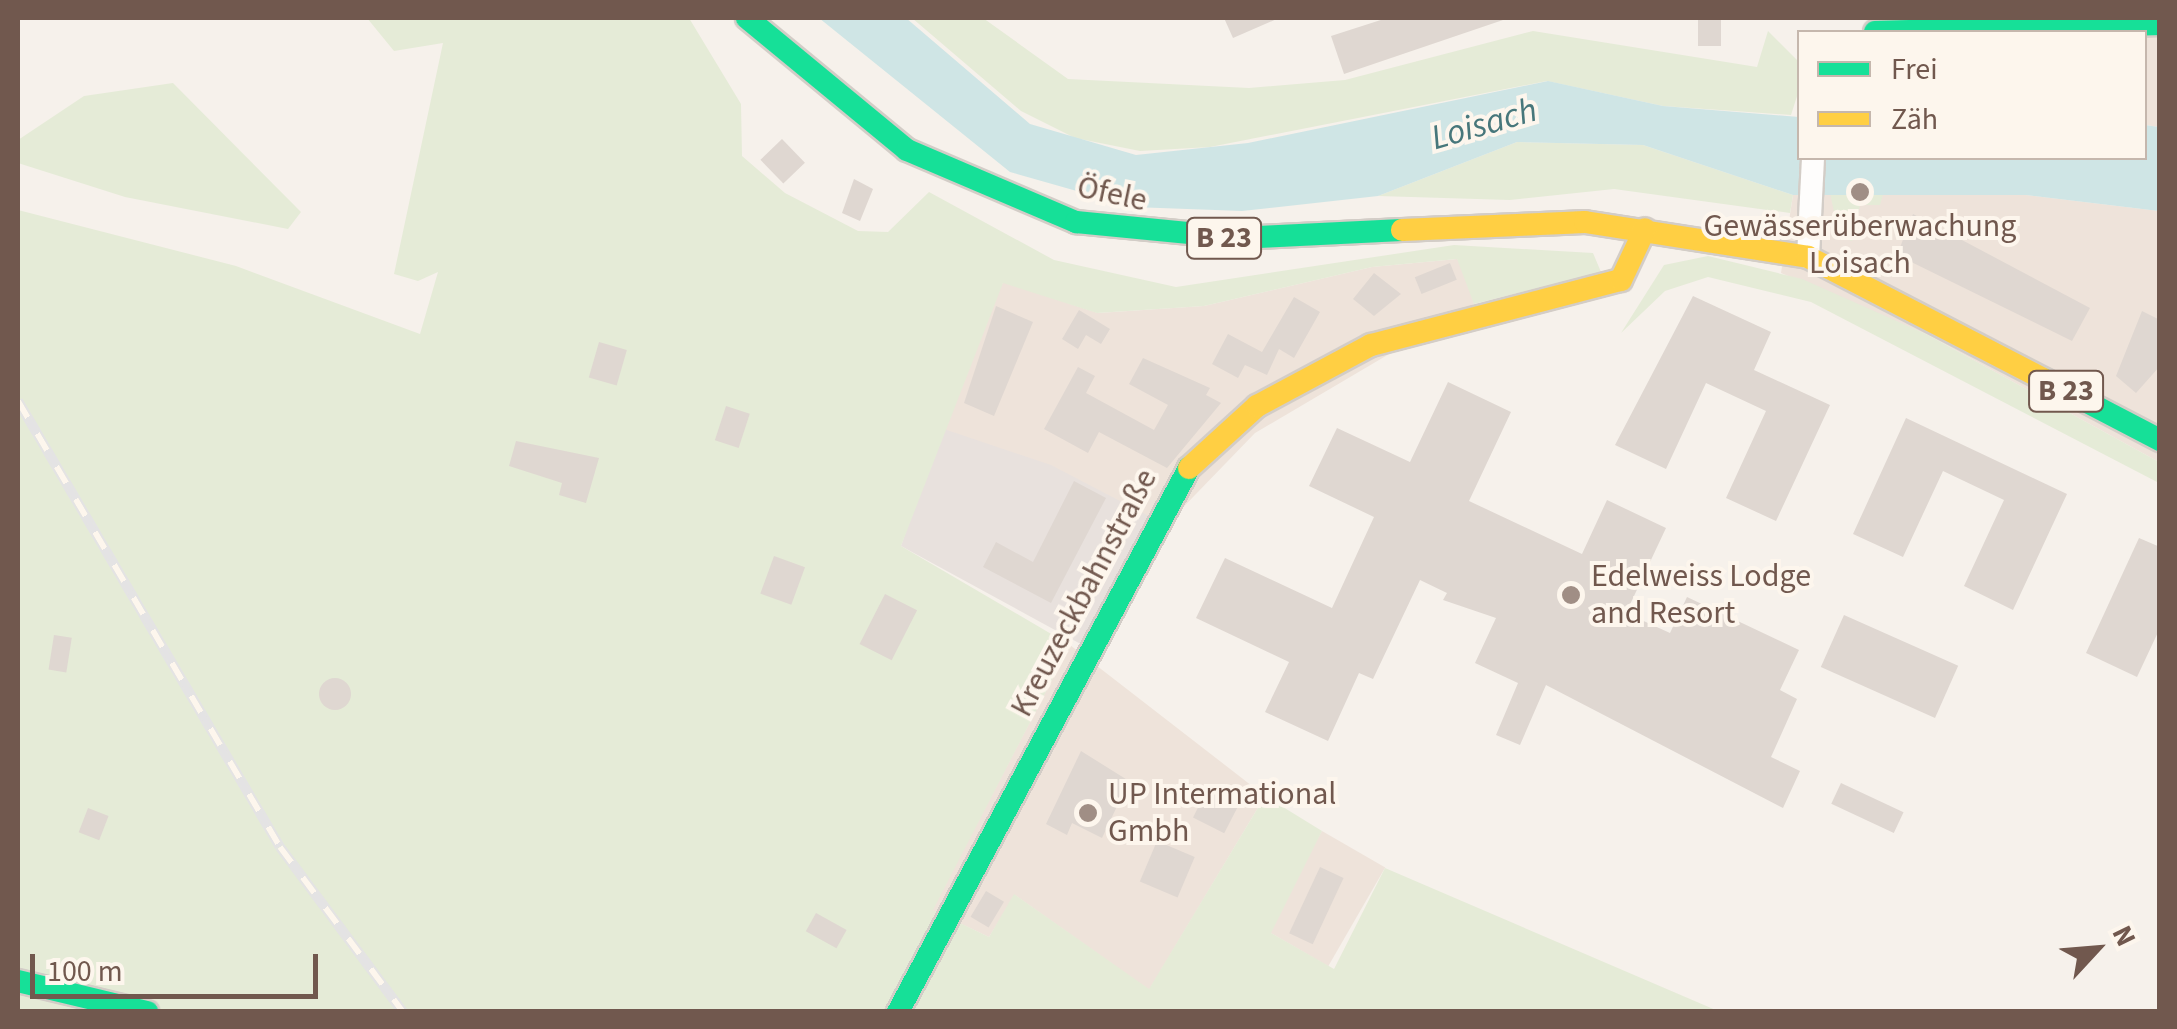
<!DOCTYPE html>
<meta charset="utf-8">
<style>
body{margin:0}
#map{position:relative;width:2177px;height:1029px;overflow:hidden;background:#f6f1eb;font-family:"Source Sans 3",sans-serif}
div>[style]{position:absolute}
.residential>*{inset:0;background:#eee3da;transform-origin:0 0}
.industrial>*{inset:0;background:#e8e1dd}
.green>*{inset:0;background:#e5ebd7}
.water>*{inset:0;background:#cfe5e5}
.building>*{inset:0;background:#dfd7d1;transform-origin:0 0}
.round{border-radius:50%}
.roads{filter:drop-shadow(2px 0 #d3cdc7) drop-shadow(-2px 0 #d3cdc7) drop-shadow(0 2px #d3cdc7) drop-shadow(0 -2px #d3cdc7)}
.street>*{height:22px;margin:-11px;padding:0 11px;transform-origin:11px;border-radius:11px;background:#fefdfc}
.fast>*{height:22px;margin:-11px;padding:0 11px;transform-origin:11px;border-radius:11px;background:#16e098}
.slow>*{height:22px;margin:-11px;padding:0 11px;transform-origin:11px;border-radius:11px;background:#ffcf43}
.rail>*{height:10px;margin-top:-5px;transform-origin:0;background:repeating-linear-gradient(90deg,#fdf6ed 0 19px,#e4e3e4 0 38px);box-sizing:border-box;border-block:2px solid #e4e3e4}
.dots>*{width:28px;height:28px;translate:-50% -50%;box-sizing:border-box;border:5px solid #fdf6ed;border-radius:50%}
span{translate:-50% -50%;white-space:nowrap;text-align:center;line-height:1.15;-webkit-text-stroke:8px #fdf6ed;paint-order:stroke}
.shield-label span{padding:2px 8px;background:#fdf6ed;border:2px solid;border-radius:8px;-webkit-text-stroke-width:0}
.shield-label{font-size:30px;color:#71584e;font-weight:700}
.street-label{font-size:32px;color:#71584e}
.poi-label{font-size:32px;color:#71584e}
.left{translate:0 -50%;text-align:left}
.water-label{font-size:35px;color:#47777b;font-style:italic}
.frame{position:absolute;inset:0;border:20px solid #71584e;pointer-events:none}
.legend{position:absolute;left:1797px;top:30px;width:350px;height:130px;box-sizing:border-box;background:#fdf6ed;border:2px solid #c5b7ad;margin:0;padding:12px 18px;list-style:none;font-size:30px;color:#71584e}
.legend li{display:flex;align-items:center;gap:20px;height:50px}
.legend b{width:50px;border:2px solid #c5b7ad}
.north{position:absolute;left:2047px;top:899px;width:100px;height:100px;-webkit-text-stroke:8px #fdf6ed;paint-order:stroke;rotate:64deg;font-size:28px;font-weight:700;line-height:40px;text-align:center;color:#71584e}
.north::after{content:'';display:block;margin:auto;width:35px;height:45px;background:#71584e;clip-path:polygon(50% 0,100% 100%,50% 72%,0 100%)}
.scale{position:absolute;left:30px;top:954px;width:288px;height:45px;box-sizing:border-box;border:5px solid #71584e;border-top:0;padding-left:12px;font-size:30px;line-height:35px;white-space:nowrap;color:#71584e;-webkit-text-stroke:8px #fdf6ed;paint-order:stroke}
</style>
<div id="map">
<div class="residential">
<div style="clip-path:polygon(2159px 22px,2159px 127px,2145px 125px,2144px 32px)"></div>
<div style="clip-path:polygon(1830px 190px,2026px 195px,2159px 211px,2159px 462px,1928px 335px,1781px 273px,1793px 195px)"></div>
<div style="clip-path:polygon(1457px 259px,1472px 278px,1474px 304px,1255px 433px,1166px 525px,941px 428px,1003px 282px,1098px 313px,1204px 306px,1372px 267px)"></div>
<div style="clip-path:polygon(1070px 645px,1265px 796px,1149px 990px,1015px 895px,989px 937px,932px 910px)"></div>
<div style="left:1322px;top:831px;width:73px;height:114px;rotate:30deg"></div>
</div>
<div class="industrial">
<div style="clip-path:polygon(941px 428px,1051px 465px,1166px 525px,1099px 654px,901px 546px)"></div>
</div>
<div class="green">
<div style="clip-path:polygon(367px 18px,689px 18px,741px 104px,742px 156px,785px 193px,858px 231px,888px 232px,929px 192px,1054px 260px,1176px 287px,1454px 245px,1593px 253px,1601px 272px,1474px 304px,1457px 259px,1372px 267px,1204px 306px,1097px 313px,1003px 283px,901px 546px,1070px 645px,933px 910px,989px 937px,1014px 894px,1149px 989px,1265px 796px,1322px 831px,1271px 933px,1334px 969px,1385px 868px,1718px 1011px,18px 1011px,18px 210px,236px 266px,420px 334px,438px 272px,418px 281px,394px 274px,443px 43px,394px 51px)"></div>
<div style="clip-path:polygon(912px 18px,983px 18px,1068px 79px,1249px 88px,1345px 80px,1533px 31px,1757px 67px,1768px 31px,1799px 62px,1799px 90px,1791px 115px,1663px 106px,1547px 81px,1210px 147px,1140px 151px,1075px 138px,1021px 111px)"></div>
<div style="clip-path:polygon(173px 83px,301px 212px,288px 229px,125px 197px,18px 163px,18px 140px,84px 96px)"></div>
<div style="clip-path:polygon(1517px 142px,1643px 145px,1793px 195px,1790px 213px,1614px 189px,1510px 200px,1378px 196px)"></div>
<div style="clip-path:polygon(1884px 191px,1880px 205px,1860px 205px,1852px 241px,1839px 236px,1830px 193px)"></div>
<div style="clip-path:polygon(1708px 256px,1802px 279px,1928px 335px,2159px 462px,2159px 483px,1811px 302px,1708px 277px,1665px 291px,1621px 333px,1664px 265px)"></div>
</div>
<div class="water">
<div style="clip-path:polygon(819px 18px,906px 18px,1030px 124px,1136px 155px,1248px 143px,1548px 81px,1663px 106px,1799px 117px,1800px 158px,2144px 158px,2145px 125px,2159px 127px,2159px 211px,2026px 195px,1793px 195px,1643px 145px,1517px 142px,1378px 196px,1242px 211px,1133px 207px,1010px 172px)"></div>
</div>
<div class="building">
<div style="clip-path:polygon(1224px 18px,1279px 18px,1233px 38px)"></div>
<div style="clip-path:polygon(1387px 18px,1502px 18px,1503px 20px,1344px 74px,1331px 36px)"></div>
<div style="left:1698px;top:18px;width:23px;height:28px"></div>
<div style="left:782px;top:139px;width:33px;height:30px;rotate:46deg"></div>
<div style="clip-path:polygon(854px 179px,873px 189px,860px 221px,842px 213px)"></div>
<div style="clip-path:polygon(1913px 214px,2090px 308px,2072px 341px,1897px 255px)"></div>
<div style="left:1450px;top:263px;width:18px;height:38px;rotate:68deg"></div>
<div style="clip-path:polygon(1374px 273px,1401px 294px,1374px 316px,1353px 299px)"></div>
<div style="clip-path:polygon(1693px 296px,1771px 332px,1754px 370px,1830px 405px,1776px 521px,1726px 498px,1766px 411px,1706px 383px,1666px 469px,1615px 445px)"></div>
<div style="clip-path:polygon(1294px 297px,1320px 312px,1294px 358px,1279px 349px,1267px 375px,1245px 365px,1238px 378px,1212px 364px,1228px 334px,1262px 352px)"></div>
<div style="clip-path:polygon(996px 306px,1033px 322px,994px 416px,964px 403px)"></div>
<div style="clip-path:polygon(1079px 310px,1110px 329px,1101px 344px,1086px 335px,1078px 349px,1062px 339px)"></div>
<div style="clip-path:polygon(2142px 311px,2160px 320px,2160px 366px,2136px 393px,2116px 376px)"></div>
<div style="left:599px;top:342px;width:29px;height:37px;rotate:16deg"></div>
<div style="clip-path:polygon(1143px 358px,1210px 388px,1206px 395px,1221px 403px,1167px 468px,1099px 432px,1088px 453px,1044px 429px,1078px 367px,1095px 376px,1086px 393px,1154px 430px,1168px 405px,1129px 384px)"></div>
<div style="clip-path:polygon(1448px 382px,1511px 412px,1469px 501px,1582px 554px,1607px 500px,1666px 528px,1626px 613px,1670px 633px,1687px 597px,1799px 650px,1780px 690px,1797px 699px,1771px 757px,1800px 771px,1783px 808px,1546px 685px,1520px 745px,1496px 735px,1518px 683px,1475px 663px,1496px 618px,1443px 600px,1447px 593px,1420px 580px,1373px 679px,1359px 673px,1328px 741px,1265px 712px,1289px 662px,1196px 618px,1225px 558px,1332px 608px,1374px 517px,1309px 486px,1337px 428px,1410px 462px)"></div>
<div style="left:726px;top:406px;width:25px;height:36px;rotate:18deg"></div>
<div style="clip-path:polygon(1906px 418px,2067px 494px,2013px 610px,1964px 586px,2004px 500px,1943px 471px,1903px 557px,1853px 534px)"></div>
<div style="clip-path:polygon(516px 441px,599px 458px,586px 503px,559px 495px,562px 483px,509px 466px)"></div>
<div style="clip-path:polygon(1074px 481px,1106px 498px,1051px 603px,983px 567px,996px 542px,1033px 562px)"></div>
<div style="clip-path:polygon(2139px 538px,2160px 547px,2160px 628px,2137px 677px,2086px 653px)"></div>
<div style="left:774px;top:556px;width:33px;height:40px;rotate:20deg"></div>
<div style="left:885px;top:594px;width:36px;height:56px;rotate:27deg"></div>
<div style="left:1844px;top:615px;width:125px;height:57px;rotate:24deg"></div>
<div style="left:54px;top:635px;width:18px;height:35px;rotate:9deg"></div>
<div class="round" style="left:319px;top:678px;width:32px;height:32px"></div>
<div style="clip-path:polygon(1081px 751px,1129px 781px,1102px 838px,1072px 823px,1067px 835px,1046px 824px)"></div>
<div style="left:1841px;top:783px;width:69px;height:23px;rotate:25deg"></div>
<div style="left:1208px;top:788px;width:35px;height:33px;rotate:27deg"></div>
<div style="left:88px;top:808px;width:22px;height:26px;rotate:21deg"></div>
<div style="left:1157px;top:841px;width:41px;height:44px;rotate:23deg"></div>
<div style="left:1320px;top:867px;width:26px;height:73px;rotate:25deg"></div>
<div style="left:986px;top:891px;width:21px;height:30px;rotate:31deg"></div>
<div style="left:816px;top:913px;width:35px;height:21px;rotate:29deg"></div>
</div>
<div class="roads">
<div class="street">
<div style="left:1808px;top:257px;width:99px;rotate:-87.1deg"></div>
</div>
<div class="fast">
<div style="left:747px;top:18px;width:207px;rotate:39.5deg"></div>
<div style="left:907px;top:150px;width:184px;rotate:23.1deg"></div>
<div style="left:1076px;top:222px;width:163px;rotate:5.6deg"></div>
<div style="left:1238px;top:238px;width:164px;rotate:-2.8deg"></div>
<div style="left:1875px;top:32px;width:285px;rotate:-1.6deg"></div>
<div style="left:2045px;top:380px;width:130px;rotate:27.6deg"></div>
<div style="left:18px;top:981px;width:133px;rotate:13.5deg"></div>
<div style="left:898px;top:1012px;width:617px;rotate:-61.86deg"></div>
</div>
<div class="slow">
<div style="left:1402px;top:230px;width:183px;rotate:-2.5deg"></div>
<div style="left:1585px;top:222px;width:226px;rotate:8.9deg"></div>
<div style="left:1808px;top:257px;width:267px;rotate:27.4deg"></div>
<div style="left:1189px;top:468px;width:92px;rotate:-42.4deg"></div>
<div style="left:1257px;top:406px;width:129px;rotate:-28.2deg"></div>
<div style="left:1371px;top:345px;width:258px;rotate:-14.6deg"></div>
<div style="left:1621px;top:280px;width:56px;rotate:-64.8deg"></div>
</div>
</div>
<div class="rail">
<div style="left:18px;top:401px;width:517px;rotate:59.57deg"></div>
<div style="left:280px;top:847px;width:206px;rotate:53.3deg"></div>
</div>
<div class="dots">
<div style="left:1860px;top:192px;background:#a08e85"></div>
<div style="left:1571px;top:595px;background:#a08e85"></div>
<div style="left:1088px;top:813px;background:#a08e85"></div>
</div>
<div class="shield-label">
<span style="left:1224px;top:238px">B 23</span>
<span style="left:2066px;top:391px">B 23</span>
</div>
<div class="street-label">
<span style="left:1112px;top:194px;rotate:12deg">Öfele</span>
<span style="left:1084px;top:593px;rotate:-62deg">Kreuzeckbahnstraße</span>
</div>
<div class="poi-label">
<span style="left:1860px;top:245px">Gewässerüberwachung<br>Loisach</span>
<span class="left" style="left:1591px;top:595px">Edelweiss Lodge<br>and Resort</span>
<span class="left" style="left:1108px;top:813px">UP Intermational<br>Gmbh</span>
</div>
<div class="water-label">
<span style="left:1484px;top:124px;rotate:-16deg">Loisach</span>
</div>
<div class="frame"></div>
<ul class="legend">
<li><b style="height:12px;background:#16e098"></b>Frei</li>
<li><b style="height:12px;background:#ffcf43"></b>Zäh</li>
</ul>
<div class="north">N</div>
<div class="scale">100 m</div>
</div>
